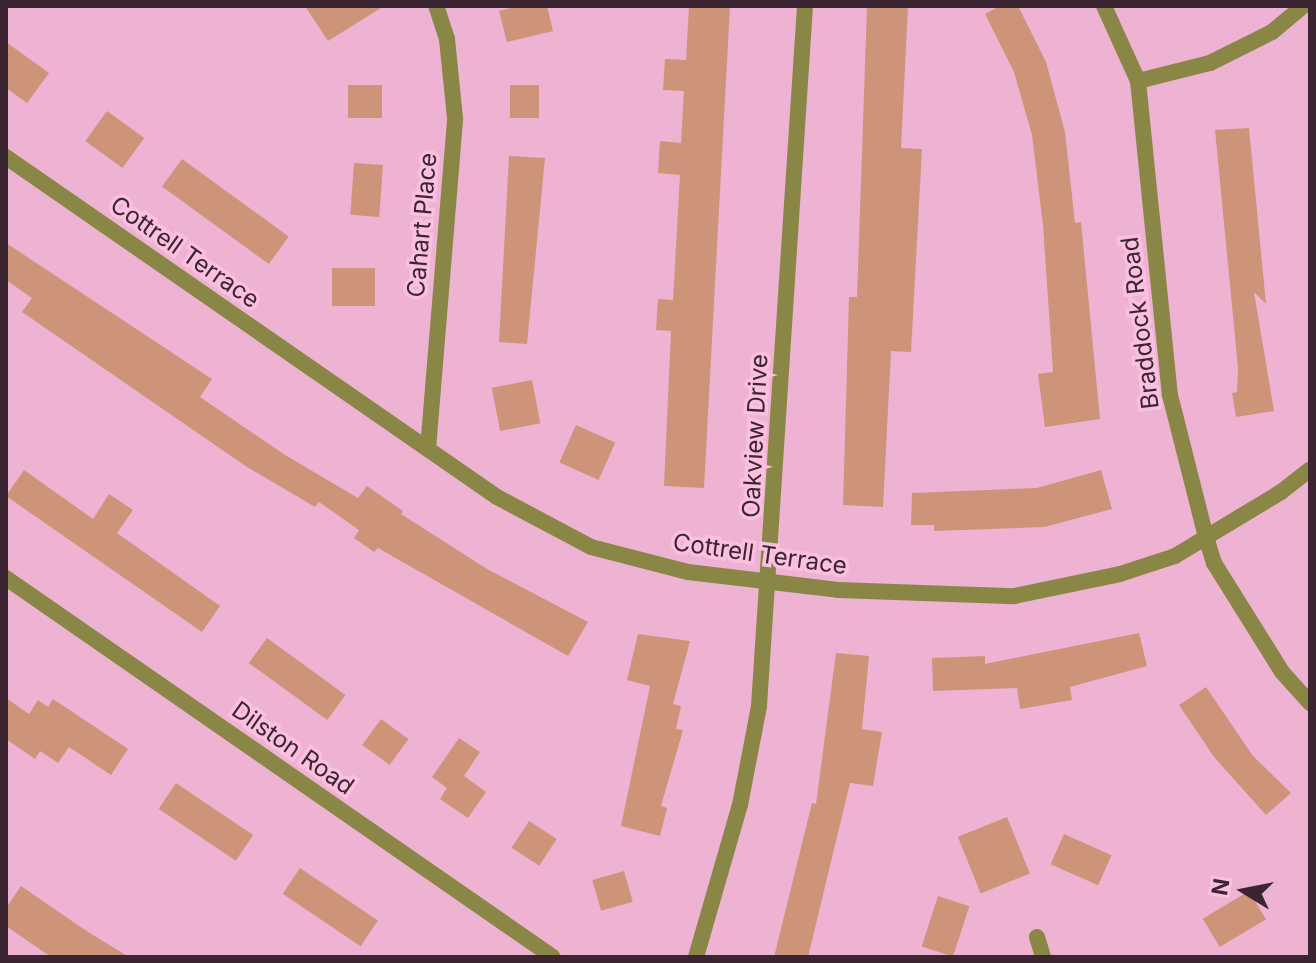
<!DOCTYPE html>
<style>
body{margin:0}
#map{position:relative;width:1316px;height:963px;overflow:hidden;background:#eeb3d2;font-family:Inter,sans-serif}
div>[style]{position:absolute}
.building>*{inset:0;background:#cd9479;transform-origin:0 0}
.minor>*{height:16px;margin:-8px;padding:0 8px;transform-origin:8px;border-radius:8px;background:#8a8746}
span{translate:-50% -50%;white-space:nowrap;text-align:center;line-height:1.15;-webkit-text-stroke:7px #fbc0df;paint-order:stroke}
.street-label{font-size:24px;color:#3c2532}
.frame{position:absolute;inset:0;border:8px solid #3c2532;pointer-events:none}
.north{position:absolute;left:1204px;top:851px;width:80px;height:80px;-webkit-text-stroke:6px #fbc0df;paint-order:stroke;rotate:280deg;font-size:22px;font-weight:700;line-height:32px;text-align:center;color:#3c2532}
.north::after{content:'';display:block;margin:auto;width:28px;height:36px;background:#3c2532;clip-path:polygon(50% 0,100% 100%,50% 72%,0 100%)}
</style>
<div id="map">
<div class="building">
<div style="clip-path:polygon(305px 6px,384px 6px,328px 41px)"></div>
<div style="clip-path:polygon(518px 6px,547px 6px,553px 31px,507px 42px,499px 11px)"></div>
<div style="clip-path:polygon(689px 6px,730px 6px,704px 488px,664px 486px,671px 331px,656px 330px,658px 299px,673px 300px,680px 175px,658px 173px,660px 141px,681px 143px,684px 91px,663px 90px,665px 59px,686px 60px)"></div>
<div style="clip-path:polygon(867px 6px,908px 6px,901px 148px,922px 149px,911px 352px,891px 351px,883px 507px,843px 505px,849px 297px,857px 297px)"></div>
<div style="clip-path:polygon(1000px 6px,1018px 6px,1046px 62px,1065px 132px,1075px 223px,1081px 222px,1100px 419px,1045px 427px,1038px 374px,1053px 372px,1043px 225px,1032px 135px,1014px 72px,985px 14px)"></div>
<div style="clip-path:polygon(6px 42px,49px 73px,27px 103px,6px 88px)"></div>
<div style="left:348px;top:85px;width:34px;height:33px"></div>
<div style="left:510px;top:85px;width:29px;height:33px"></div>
<div style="left:107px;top:111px;width:46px;height:37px;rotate:36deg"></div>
<div style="clip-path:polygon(1249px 128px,1266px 304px,1254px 292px,1274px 411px,1236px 417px,1232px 393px,1237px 392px,1238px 368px,1215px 130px)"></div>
<div style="clip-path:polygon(509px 156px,545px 158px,527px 344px,499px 342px)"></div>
<div style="left:182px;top:159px;width:132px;height:34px;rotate:36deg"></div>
<div style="left:354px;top:163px;width:29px;height:52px;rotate:4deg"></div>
<div style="clip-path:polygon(6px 243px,212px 379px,200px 397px,285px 455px,358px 498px,367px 486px,403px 511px,401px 514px,487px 569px,588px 622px,568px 656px,378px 548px,374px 552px,354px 538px,359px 530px,319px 502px,315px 507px,247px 467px,22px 312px,32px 298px,6px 280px)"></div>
<div style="left:332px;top:268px;width:43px;height:38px"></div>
<div style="left:532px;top:380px;width:44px;height:41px;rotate:79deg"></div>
<div style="left:576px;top:425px;width:43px;height:41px;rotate:24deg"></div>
<div style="clip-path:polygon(24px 470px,93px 519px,109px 494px,133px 510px,117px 533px,220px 606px,202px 632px,6px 496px)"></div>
<div style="clip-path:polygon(1101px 470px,1112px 509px,1044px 527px,934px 531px,934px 525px,911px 525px,912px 493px,1037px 488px)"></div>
<div style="clip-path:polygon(1139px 633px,1147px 666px,1070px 687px,1072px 700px,1020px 709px,1017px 688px,933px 691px,932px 658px,985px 656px,985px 664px)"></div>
<div style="clip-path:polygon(638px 634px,690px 641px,673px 704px,681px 706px,676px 729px,683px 730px,661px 806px,667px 808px,660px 836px,621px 826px,650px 686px,627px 680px)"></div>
<div style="left:267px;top:638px;width:97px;height:31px;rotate:36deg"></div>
<div style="clip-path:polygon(836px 653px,869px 656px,862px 729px,882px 732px,873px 786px,850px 783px,808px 957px,774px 957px,812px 803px,816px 804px)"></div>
<div style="clip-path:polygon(1206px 687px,1253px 756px,1291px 793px,1266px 815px,1214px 757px,1179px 705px)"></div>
<div style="clip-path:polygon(6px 698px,29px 714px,38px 700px,48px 707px,53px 699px,128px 749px,111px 775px,69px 747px,58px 763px,40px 751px,35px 759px,6px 739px)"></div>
<div style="left:381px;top:719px;width:34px;height:32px;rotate:36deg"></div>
<div style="clip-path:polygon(459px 738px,480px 752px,464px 776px,486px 792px,468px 818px,440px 799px,447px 788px,432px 777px)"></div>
<div style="left:176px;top:783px;width:93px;height:31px;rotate:34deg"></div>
<div style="left:1007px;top:817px;width:61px;height:53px;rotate:68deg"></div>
<div style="left:529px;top:821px;width:33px;height:32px;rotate:33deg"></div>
<div style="left:1064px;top:834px;width:52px;height:33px;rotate:24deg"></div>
<div style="left:300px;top:868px;width:94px;height:31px;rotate:34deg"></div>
<div style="left:624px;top:871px;width:32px;height:33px;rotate:74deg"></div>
<div style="clip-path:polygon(21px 886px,85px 930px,129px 957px,51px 957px,6px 926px,6px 908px)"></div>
<div style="left:1249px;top:891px;width:33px;height:54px;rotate:59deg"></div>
<div style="left:938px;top:896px;width:33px;height:53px;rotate:18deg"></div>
</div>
<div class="minor">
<div style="left:1104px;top:6px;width:82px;rotate:65.6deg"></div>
<div style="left:1138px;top:81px;width:316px;rotate:84.2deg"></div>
<div style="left:1170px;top:395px;width:146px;rotate:75.8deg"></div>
<div style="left:1206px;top:537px;width:27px;rotate:73deg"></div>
<div style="left:1214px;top:563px;width:128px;rotate:58deg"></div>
<div style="left:1282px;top:672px;width:42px;rotate:47.9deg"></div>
<div style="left:1138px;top:81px;width:74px;rotate:-14deg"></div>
<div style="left:1210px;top:63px;width:69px;rotate:-26.6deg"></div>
<div style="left:1272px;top:32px;width:40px;rotate:-40deg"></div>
<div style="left:6px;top:157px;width:597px;rotate:34.7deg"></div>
<div style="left:497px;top:497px;width:106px;rotate:28deg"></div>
<div style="left:591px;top:547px;width:100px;rotate:14.5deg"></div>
<div style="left:688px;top:572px;width:151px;rotate:6.8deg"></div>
<div style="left:838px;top:590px;width:176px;rotate:2deg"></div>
<div style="left:1014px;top:596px;width:108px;rotate:-11.7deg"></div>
<div style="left:1120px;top:574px;width:58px;rotate:-18.1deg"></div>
<div style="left:1175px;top:556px;width:124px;rotate:-31.1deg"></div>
<div style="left:1281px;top:492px;width:37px;rotate:-38deg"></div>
<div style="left:428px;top:449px;width:332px;rotate:-85.3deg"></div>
<div style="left:455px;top:118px;width:79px;rotate:-95.8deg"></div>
<div style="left:447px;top:39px;width:35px;rotate:-108deg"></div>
<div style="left:6px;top:578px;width:665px;rotate:34.72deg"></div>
<div style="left:1037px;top:937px;width:21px;rotate:73deg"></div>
<div style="left:696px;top:957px;width:158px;rotate:-73.9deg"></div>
<div style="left:740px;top:805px;width:101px;rotate:-79.1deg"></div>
<div style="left:759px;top:706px;width:702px;rotate:-86.24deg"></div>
</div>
<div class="street-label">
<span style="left:422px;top:225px;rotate:-85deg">Cahart Place</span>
<span style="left:185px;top:252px;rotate:35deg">Cottrell Terrace</span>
<span style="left:1140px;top:323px;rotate:-97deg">Braddock Road</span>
<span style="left:755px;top:436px;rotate:-87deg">Oakview Drive</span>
<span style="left:760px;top:554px;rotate:8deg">Cottrell Terrace</span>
<span style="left:293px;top:748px;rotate:35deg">Dilston Road</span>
</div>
<div class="frame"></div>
<div class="north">N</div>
</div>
